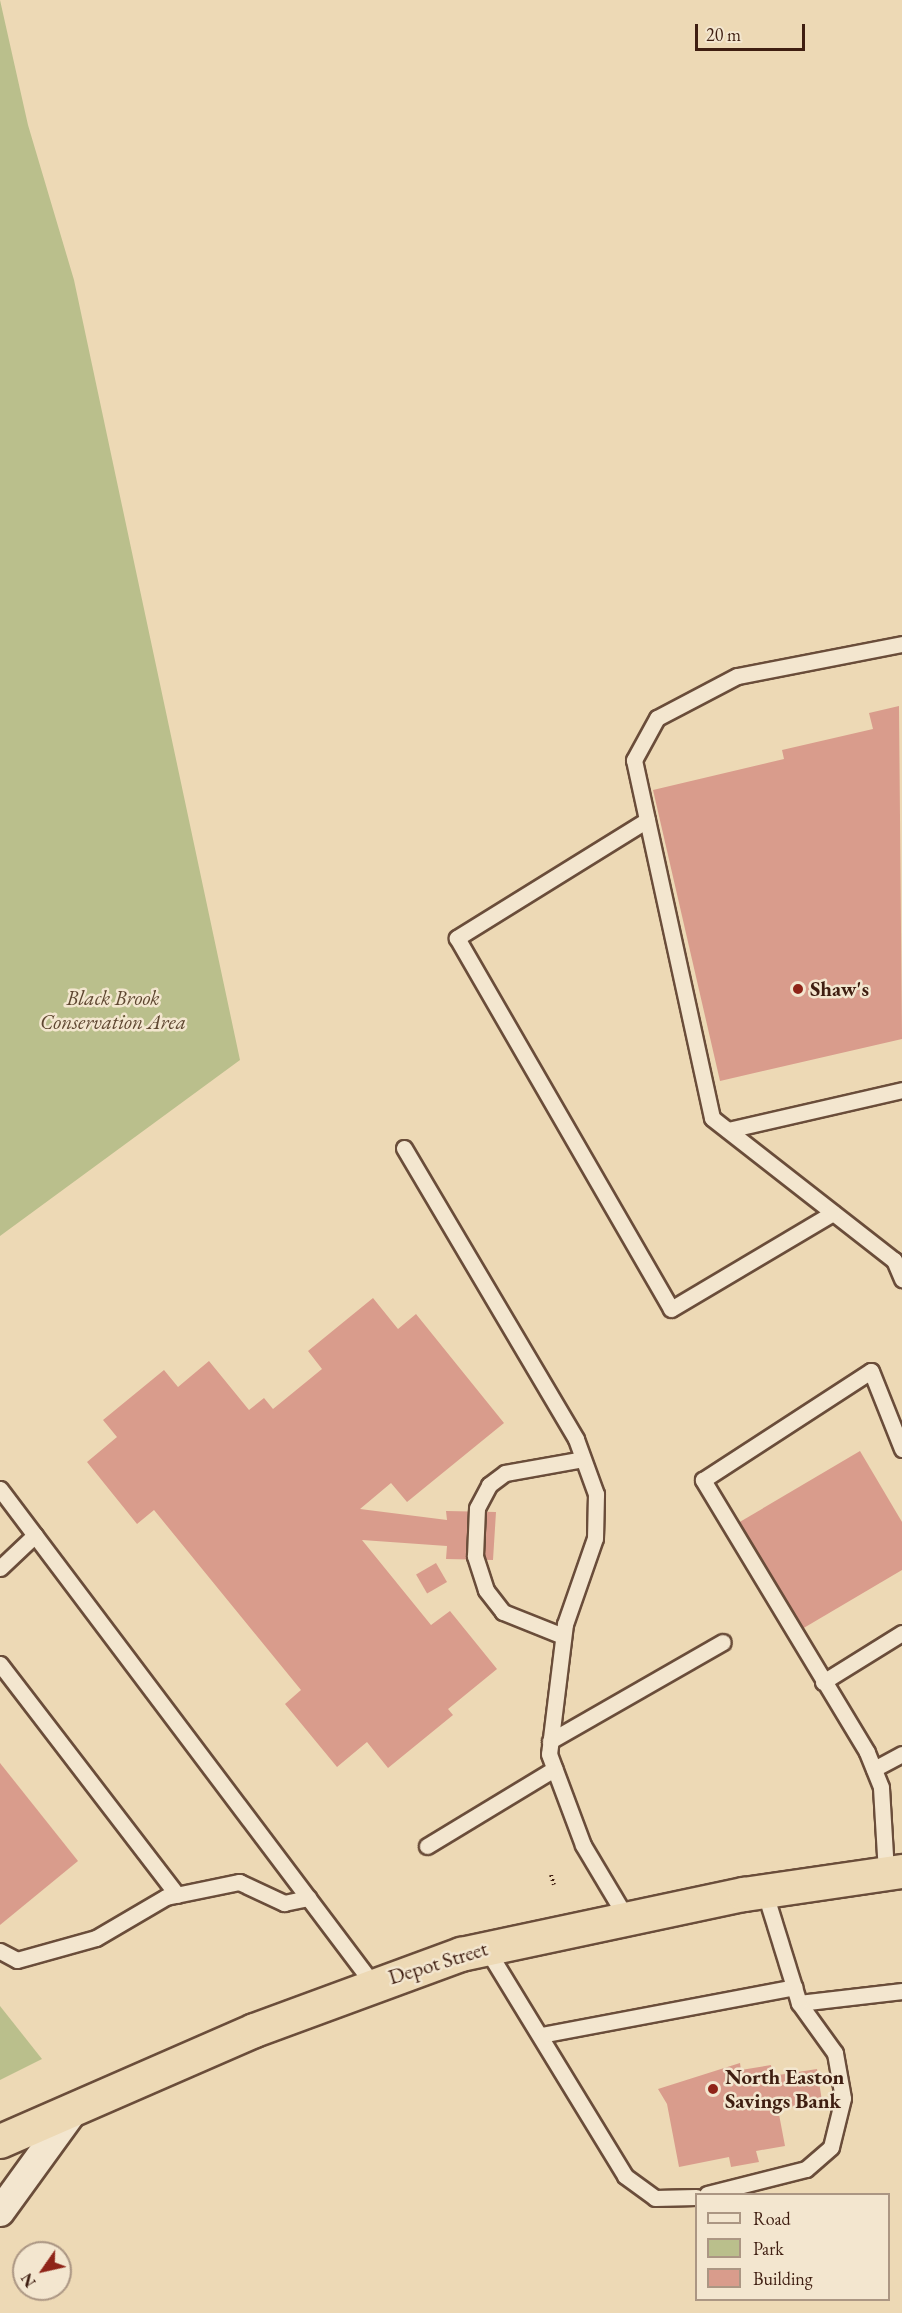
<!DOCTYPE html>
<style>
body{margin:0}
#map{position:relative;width:902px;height:2313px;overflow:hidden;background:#edd9b5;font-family:"EB Garamond",serif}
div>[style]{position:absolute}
.green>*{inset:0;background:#babf8c}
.building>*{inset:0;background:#d99c8c;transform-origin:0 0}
.path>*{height:4px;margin-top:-2px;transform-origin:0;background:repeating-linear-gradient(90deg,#3f1e11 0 1.5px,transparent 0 4.5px)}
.roads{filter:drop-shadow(2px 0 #6a4d3a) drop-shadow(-2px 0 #6a4d3a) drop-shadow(0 2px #6a4d3a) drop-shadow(0 -2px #6a4d3a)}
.lane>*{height:15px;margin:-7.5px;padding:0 7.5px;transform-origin:7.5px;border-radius:7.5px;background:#f3e6cf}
.street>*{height:28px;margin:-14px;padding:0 14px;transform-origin:14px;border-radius:14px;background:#f3e6cf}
.highway>*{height:33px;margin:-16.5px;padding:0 16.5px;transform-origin:16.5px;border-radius:16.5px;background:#edd9b5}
.dots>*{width:16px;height:16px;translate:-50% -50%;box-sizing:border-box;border:3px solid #f3e6cf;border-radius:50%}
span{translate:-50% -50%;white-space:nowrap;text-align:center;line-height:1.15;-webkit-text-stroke:5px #f3e6cf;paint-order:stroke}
.poi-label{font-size:21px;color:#3f1e11;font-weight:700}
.left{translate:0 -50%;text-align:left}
.park-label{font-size:21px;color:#5e4630;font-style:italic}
.street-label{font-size:21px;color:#3f1e11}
.legend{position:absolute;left:695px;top:2193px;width:195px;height:108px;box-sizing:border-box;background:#f3e6cf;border:2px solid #ab9683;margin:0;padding:8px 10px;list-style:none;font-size:18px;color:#3f1e11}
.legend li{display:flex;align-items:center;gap:12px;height:30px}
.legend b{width:30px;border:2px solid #ab9683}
.north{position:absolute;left:12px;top:2241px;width:60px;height:60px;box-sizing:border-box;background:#f3e6cf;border:2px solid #ab9683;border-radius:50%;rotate:236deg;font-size:16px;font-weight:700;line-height:24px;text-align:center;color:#3f1e11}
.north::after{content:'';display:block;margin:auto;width:21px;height:27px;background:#8f2418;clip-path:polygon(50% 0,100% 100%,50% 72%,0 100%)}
.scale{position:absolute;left:695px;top:24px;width:110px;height:27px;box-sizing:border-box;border:3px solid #3f1e11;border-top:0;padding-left:8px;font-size:18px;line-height:21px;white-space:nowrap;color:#3f1e11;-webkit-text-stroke:4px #f3e6cf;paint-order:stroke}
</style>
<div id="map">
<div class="green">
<div style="clip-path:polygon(0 0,28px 125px,74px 280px,240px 1060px,0 1236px)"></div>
<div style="clip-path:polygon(0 2006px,42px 2059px,0 2080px)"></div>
</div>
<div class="building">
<div style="clip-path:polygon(899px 706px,902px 1039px,720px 1081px,653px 790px,784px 759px,782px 750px,873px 729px,869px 713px)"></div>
<div style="clip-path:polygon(373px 1298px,398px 1329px,416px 1314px,504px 1423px,407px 1502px,391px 1483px,360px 1509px,447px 1520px,446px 1511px,496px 1512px,493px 1560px,446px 1559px,447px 1546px,362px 1540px,431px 1625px,450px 1611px,497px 1669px,448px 1709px,453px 1715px,388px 1768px,367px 1742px,337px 1767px,285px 1704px,301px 1690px,154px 1510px,137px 1524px,87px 1462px,117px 1437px,103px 1420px,164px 1370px,178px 1387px,209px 1361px,249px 1410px,264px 1398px,273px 1409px,322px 1369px,308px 1351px)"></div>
<div style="clip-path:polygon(860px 1451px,902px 1522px,902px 1570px,802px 1629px,738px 1523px)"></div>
<div style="left:436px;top:1563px;width:22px;height:23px;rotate:60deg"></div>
<div style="clip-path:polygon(0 1763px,78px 1861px,0 1925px)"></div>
<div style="clip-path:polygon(740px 2063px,741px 2070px,771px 2065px,772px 2076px,817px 2069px,822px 2101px,778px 2109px,785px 2146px,756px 2151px,759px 2162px,731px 2167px,729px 2157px,679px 2167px,667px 2104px,658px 2089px)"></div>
</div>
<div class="path">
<div style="left:551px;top:1875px;width:10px;rotate:73deg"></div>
</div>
<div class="roads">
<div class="lane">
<div style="left:902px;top:644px;width:168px;rotate:169deg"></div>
<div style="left:737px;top:676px;width:90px;rotate:152.3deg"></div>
<div style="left:657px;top:718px;width:48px;rotate:118.7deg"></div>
<div style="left:634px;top:760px;width:366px;rotate:77.7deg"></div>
<div style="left:712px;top:1118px;width:231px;rotate:38deg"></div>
<div style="left:894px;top:1260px;width:21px;rotate:67deg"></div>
<div style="left:647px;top:820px;width:224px;rotate:148.2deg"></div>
<div style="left:457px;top:938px;width:428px;rotate:60deg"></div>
<div style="left:671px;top:1309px;width:188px;rotate:-30.7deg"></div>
<div style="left:728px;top:1130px;width:179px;rotate:-12.9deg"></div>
<div style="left:404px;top:1148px;width:338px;rotate:59.4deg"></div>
<div style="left:576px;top:1439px;width:59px;rotate:70deg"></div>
<div style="left:596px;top:1494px;width:44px;rotate:91.3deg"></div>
<div style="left:595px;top:1538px;width:91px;rotate:109.2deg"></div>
<div style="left:565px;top:1624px;width:131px;rotate:97deg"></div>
<div style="left:549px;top:1754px;width:97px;rotate:69.5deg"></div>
<div style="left:583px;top:1845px;width:84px;rotate:59.2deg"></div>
<div style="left:0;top:1489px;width:620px;rotate:53deg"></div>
<div style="left:0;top:1568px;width:48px;rotate:-43.3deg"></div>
<div style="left:563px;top:1636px;width:65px;rotate:-158.2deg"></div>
<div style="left:503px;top:1612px;width:28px;rotate:-128deg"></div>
<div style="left:486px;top:1590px;width:36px;rotate:-108deg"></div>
<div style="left:475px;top:1556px;width:48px;rotate:-87.6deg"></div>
<div style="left:477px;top:1508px;width:26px;rotate:-62deg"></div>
<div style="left:489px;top:1485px;width:20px;rotate:-37deg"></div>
<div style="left:505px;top:1473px;width:79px;rotate:-10.2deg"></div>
<div style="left:0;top:1664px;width:291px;rotate:52.5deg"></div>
<div style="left:823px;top:1682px;width:93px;rotate:-31.8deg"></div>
<div style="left:550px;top:1741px;width:199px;rotate:-29.8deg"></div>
<div style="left:874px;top:1769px;width:32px;rotate:-28deg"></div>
<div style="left:427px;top:1846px;width:149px;rotate:-31.2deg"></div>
<div style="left:886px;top:1872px;width:85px;rotate:-93.4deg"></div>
<div style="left:881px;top:1787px;width:38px;rotate:-112deg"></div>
<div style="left:867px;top:1752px;width:318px;rotate:-121.1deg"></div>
<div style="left:703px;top:1480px;width:200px;rotate:-33deg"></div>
<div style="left:871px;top:1371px;width:84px;rotate:68.3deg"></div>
<div style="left:486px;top:1948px;width:267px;rotate:58.6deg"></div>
<div style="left:625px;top:2176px;width:37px;rotate:36deg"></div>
<div style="left:655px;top:2198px;width:41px;rotate:-1.4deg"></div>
<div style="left:0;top:1951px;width:19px;rotate:28deg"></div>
<div style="left:17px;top:1960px;width:82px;rotate:-15.6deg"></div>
<div style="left:96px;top:1938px;width:81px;rotate:-30.4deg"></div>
<div style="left:166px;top:1897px;width:75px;rotate:-11.6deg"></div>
<div style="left:239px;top:1882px;width:50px;rotate:25deg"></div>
<div style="left:284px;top:1903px;width:25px;rotate:-12deg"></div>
<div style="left:799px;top:2003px;width:104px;rotate:-6.6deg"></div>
<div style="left:541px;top:2035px;width:258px;rotate:-10.7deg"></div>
<div style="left:707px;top:2194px;width:102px;rotate:-14.2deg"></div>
<div style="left:806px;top:2169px;width:33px;rotate:-41deg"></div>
<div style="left:831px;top:2147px;width:50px;rotate:-76.2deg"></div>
<div style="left:843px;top:2098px;width:46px;rotate:-100.1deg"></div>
<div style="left:835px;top:2053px;width:62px;rotate:-125.8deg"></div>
<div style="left:799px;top:2003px;width:118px;rotate:-107.2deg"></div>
</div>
<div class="street">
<div style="left:0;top:2212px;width:130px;rotate:-54.1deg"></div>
</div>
<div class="highway">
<div style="left:0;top:2141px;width:277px;rotate:-23.6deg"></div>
<div style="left:254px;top:2030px;width:221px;rotate:-20.2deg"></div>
<div style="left:461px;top:1954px;width:289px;rotate:-12deg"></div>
<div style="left:744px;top:1894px;width:160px;rotate:-8.3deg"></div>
</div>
</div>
<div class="dots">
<div style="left:798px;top:989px;background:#8f2418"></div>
<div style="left:713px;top:2089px;background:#8f2418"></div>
</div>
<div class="poi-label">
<span class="left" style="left:810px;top:989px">Shaw's</span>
<span class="left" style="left:725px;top:2089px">North Easton<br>Savings Bank</span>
</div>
<div class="park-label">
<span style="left:113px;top:1010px">Black Brook<br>Conservation Area</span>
</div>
<div class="street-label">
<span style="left:438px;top:1963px;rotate:-17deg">Depot Street</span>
</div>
<ul class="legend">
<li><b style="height:8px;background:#f3e6cf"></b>Road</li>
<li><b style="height:16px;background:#babf8c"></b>Park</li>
<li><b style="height:16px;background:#d99c8c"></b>Building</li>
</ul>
<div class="north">N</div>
<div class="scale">20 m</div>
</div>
